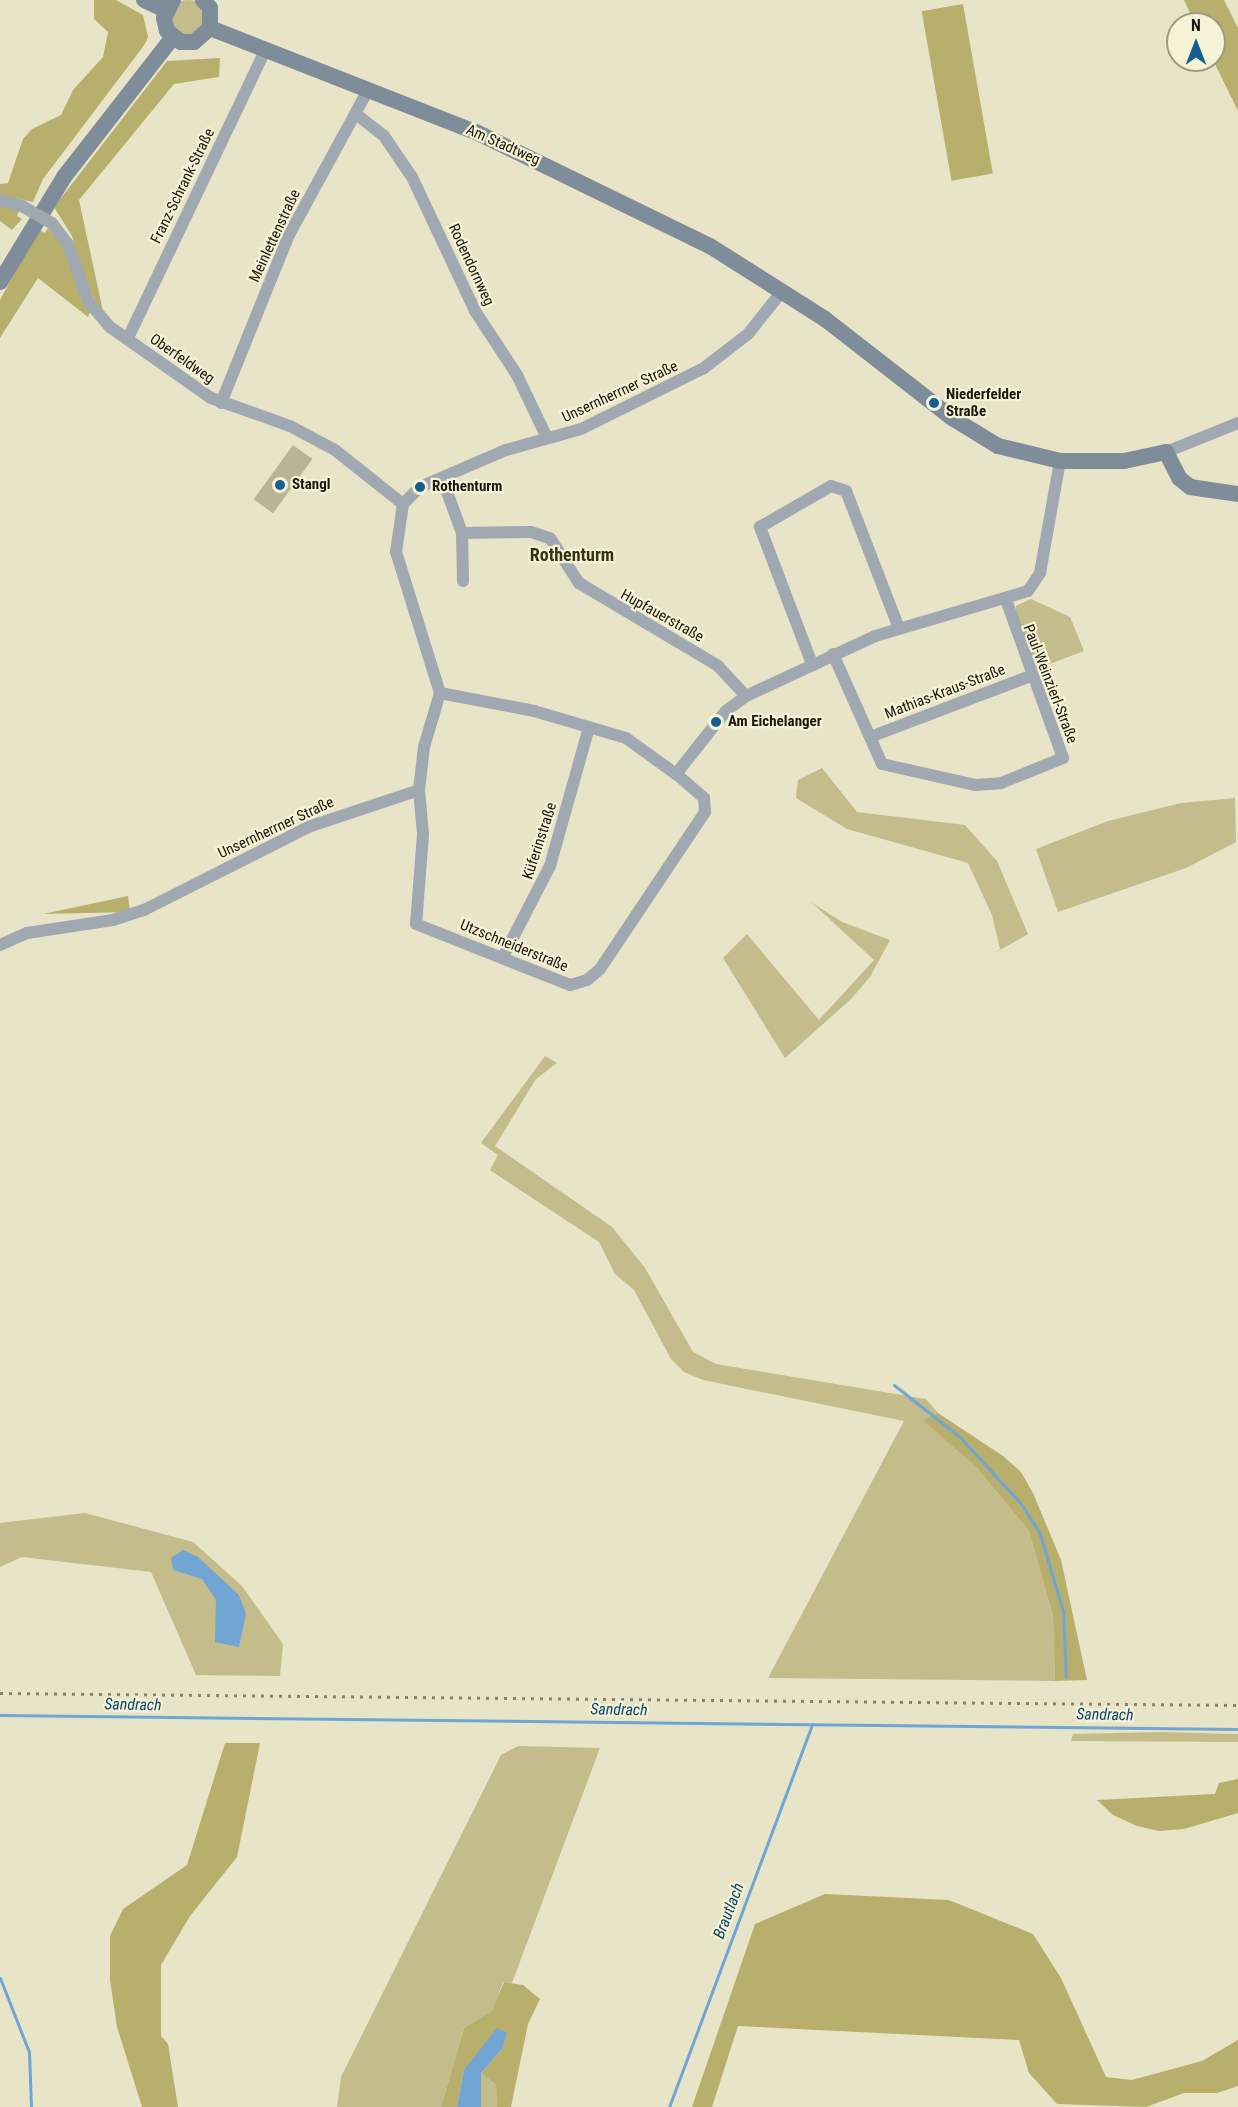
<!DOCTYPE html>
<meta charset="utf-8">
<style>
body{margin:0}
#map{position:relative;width:1238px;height:2107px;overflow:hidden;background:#e8e4c8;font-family:"Roboto Condensed",sans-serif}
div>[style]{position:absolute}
.green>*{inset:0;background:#c4bc8b}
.round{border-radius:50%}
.forest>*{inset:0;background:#b8af6d;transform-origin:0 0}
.water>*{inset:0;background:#71a5d3}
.stream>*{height:3px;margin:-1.5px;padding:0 1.5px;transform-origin:1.5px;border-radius:1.5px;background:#71a5d3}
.building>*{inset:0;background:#b8b498;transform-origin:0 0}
.street>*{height:12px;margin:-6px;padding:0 6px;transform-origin:6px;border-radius:6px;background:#a0a9b2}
.secondary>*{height:16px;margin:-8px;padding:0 8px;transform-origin:8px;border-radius:8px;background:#7f8d9a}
.rail>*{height:3px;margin-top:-1.5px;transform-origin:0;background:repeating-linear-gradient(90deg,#85826f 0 3px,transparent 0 9px)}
.street-bridge>*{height:12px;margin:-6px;padding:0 6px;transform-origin:6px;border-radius:6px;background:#a0a9b2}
.dots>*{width:16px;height:16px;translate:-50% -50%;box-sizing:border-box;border:3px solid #f6f2d5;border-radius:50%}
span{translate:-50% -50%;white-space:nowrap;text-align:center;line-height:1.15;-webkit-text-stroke:4.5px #f6f2d5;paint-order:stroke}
.street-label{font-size:15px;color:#1a180e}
.poi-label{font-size:15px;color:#1a180e;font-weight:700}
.left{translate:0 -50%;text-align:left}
.water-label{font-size:16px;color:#0a4873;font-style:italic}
.quarter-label{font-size:18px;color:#343119;font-weight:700}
.north{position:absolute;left:1166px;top:12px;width:60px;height:60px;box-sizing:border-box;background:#f6f2d5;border:2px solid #9e9b85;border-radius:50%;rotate:0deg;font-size:16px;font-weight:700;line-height:24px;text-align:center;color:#1a180e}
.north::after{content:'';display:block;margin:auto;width:21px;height:27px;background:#165d92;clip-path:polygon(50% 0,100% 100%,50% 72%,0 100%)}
</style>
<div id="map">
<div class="green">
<div class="round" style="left:170px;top:0;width:36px;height:36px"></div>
<div style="clip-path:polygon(1031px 599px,1070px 617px,1084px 651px,1034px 670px,1016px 622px,1016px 606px)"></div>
<div style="clip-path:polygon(822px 768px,857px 812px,965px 825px,997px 861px,1028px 934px,995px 953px,1000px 949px,992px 915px,968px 863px,847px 829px,796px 798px,798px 780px)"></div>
<div style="clip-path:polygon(1235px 798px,1236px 842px,1186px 868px,1058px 912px,1036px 849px,1108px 821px,1181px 803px)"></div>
<div style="clip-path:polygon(811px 902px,842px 922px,890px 940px,870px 977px,851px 999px,785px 1058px,723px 958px,747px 934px,819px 1020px,874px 960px)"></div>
<div style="clip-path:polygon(545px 1056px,557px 1063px,536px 1079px,495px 1146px,612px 1227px,645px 1268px,693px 1352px,716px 1364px,926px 1399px,938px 1413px,924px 1420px,977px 1468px,1029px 1531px,1053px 1616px,1055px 1681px,768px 1678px,904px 1421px,703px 1380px,684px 1372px,671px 1359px,634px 1290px,615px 1274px,599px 1242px,490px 1170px,498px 1155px,481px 1143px)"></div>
<div style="clip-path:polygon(85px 1513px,193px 1542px,242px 1586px,283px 1644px,280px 1676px,196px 1675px,151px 1572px,22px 1557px,0 1567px,0 1523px)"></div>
<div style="clip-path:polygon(1160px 1732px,1238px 1734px,1238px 1742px,1071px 1741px,1073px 1734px)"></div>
<div style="clip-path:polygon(518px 1746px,600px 1748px,512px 1983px,503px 1982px,493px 2011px,464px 2028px,441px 2107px,337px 2107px,341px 2077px,501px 1755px)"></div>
<div style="clip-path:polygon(481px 2073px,496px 2085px,497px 2107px,481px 2107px)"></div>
</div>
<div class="forest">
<div style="clip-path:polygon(94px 0,116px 0,143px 15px,148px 37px,145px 44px,43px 179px,33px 202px,0 195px,0 184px,8px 183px,23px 139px,32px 129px,61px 115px,73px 90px,103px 57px,108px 32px,94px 19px)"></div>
<div style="clip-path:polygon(1184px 0,1224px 0,1238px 28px,1238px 111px,1213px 60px,1214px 24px,1195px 24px)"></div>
<div style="left:963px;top:4px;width:172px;height:42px;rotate:80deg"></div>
<div style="clip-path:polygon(220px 58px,219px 77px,174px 84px,79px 200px,104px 316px,85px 283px,72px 236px,54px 207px,167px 61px)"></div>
<div style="clip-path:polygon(0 205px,19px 211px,17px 216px,22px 219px,12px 230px,0 221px)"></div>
<div style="clip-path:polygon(48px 228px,62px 244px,90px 312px,88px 317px,38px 278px,0 338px,0 300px,38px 229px,45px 233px)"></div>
<div style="clip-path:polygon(128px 896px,130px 912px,43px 914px)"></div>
<div style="clip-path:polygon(938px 1413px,1003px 1456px,1021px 1472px,1033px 1493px,1061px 1560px,1087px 1680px,1055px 1681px,1053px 1616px,1029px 1531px,977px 1468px,923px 1420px)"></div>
<div style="clip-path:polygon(225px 1743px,260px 1743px,237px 1857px,190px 1916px,161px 1965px,161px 2036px,168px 2044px,178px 2107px,142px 2107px,117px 2027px,110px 1980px,110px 1936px,123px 1909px,187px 1865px)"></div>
<div style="clip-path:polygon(1238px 1779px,1238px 1813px,1184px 1829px,1159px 1831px,1137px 1826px,1113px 1815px,1097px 1800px,1215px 1794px,1219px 1783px)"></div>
<div style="clip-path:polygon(825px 1894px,949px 1900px,1033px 1934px,1061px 1978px,1106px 2077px,1132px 2080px,1202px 2061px,1238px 2040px,1238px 2086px,1217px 2093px,1184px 2093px,1146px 2107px,1057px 2104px,1029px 2073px,1019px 2040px,738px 2026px,712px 2107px,692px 2107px,755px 1924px)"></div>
<div style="clip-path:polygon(504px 1982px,523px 1985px,540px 1999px,528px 2024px,511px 2107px,497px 2107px,496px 2085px,481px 2073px,502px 2049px,464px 2070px,457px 2107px,441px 2107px,464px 2028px,492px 2011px)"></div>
</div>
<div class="water">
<div style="clip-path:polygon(183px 1550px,198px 1557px,239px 1595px,246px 1614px,239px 1647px,215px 1642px,216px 1600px,202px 1579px,173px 1570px,171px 1558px)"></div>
<div style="clip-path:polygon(497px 2028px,507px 2033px,502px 2049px,481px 2073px,481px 2107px,457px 2107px,464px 2070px)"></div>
</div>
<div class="stream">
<div style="left:894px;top:1385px;width:84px;rotate:38.2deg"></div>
<div style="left:960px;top:1437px;width:92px;rotate:47.6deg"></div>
<div style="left:1022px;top:1505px;width:34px;rotate:58deg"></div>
<div style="left:1040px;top:1534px;width:80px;rotate:73.4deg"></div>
<div style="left:1063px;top:1611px;width:66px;rotate:87.4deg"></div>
<div style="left:0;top:1715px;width:1238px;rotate:0.65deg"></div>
<div style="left:0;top:1978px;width:79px;rotate:68.6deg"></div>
<div style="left:29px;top:2052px;width:55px;rotate:87.9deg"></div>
<div style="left:669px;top:2107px;width:409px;rotate:-69.5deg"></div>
</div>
<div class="building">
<div style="left:293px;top:445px;width:24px;height:67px;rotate:36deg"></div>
</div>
<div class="street">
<div style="left:356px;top:114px;width:36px;rotate:38deg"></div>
<div style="left:384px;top:136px;width:50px;rotate:55.7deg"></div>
<div style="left:412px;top:177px;width:148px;rotate:64.8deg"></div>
<div style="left:475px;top:311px;width:77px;rotate:56.7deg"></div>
<div style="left:517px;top:375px;width:70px;rotate:64.5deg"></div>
<div style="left:0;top:200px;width:23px;rotate:15deg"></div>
<div style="left:52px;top:223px;width:26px;rotate:53deg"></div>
<div style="left:68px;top:244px;width:60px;rotate:70.7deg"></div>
<div style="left:88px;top:301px;width:34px;rotate:50deg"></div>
<div style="left:110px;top:327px;width:123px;rotate:35.1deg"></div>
<div style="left:211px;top:398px;width:84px;rotate:19.5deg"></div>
<div style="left:290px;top:426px;width:51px;rotate:28.1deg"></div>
<div style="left:335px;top:450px;width:87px;rotate:38.5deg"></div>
<div style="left:128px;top:338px;width:320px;rotate:-64.5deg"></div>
<div style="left:221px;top:403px;width:181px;rotate:-68deg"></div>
<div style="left:289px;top:235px;width:167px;rotate:-61.4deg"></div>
<div style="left:1166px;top:452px;width:78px;rotate:-21.9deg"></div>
<div style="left:442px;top:478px;width:59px;rotate:70deg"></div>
<div style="left:462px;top:533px;width:69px;rotate:-0.8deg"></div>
<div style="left:531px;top:532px;width:20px;rotate:18deg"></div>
<div style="left:550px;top:538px;width:54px;rotate:57.2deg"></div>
<div style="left:579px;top:583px;width:162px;rotate:30.8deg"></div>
<div style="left:718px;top:666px;width:41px;rotate:47deg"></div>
<div style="left:462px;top:533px;width:48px;rotate:88.8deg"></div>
<div style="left:833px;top:654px;width:120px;rotate:66deg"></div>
<div style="left:882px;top:764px;width:95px;rotate:12.7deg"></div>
<div style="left:975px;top:785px;width:26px;rotate:-4deg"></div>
<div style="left:1001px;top:783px;width:67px;rotate:-22deg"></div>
<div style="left:1063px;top:758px;width:168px;rotate:-109.8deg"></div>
<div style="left:812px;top:664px;width:147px;rotate:-110.8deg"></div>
<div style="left:760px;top:527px;width:82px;rotate:-30deg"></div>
<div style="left:831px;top:486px;width:16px;rotate:18deg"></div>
<div style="left:846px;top:491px;width:147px;rotate:68.9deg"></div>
<div style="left:440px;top:693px;width:96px;rotate:10.8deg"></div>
<div style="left:534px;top:711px;width:96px;rotate:16.4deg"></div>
<div style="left:626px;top:738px;width:62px;rotate:35.8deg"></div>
<div style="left:676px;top:774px;width:80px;rotate:-51.6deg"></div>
<div style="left:726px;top:711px;width:25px;rotate:-37deg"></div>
<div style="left:746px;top:696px;width:142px;rotate:-24.9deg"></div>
<div style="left:875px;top:636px;width:159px;rotate:-16.4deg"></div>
<div style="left:1028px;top:591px;width:22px;rotate:-56deg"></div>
<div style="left:1040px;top:573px;width:114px;rotate:-79.9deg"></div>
<div style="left:870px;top:737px;width:172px;rotate:-20.8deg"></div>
<div style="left:419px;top:790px;width:44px;rotate:84.8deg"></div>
<div style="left:423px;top:834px;width:90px;rotate:94.4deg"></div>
<div style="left:416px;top:924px;width:166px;rotate:21.6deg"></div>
<div style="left:570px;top:985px;width:18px;rotate:-16deg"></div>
<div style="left:587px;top:980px;width:17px;rotate:-40deg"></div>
<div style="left:600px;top:969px;width:189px;rotate:-56.2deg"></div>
<div style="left:705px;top:812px;width:14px;rotate:-94deg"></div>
<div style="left:704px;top:798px;width:37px;rotate:-139deg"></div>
<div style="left:0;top:945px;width:30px;rotate:-24deg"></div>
<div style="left:27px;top:933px;width:87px;rotate:-8.6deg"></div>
<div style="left:113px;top:920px;width:33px;rotate:-18deg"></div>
<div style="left:144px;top:910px;width:184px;rotate:-26.8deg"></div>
<div style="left:308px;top:827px;width:117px;rotate:-18.4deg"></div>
<div style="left:419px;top:790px;width:43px;rotate:-83.4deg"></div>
<div style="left:424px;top:747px;width:56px;rotate:-73.5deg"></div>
<div style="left:440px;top:693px;width:148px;rotate:-107.3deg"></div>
<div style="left:396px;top:552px;width:49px;rotate:-81.7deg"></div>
<div style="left:403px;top:504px;width:24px;rotate:-45deg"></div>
<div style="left:420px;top:487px;width:94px;rotate:-23.3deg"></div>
<div style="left:506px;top:450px;width:78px;rotate:-15.6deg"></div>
<div style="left:581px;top:429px;width:137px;rotate:-26.4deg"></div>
<div style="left:704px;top:368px;width:56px;rotate:-37.7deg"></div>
<div style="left:748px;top:334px;width:56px;rotate:-51.5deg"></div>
<div style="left:503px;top:957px;width:102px;rotate:-62.7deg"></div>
<div style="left:550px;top:866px;width:144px;rotate:-74.3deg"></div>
</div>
<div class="secondary">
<div style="left:144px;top:0;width:23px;rotate:25deg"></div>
<div style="left:173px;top:0;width:20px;rotate:117deg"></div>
<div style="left:164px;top:18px;width:13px;rotate:77deg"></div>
<div style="left:167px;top:31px;width:18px;rotate:38deg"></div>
<div style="left:181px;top:42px;width:13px"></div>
<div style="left:194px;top:42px;width:21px;rotate:-41deg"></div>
<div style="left:210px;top:28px;width:20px;rotate:-90deg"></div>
<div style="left:210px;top:8px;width:11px;rotate:-131deg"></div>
<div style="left:210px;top:28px;width:286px;rotate:21.4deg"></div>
<div style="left:476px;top:132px;width:260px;rotate:26deg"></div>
<div style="left:710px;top:246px;width:136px;rotate:32.4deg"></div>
<div style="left:825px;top:319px;width:161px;rotate:37.9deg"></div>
<div style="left:952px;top:418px;width:54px;rotate:31.3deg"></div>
<div style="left:998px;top:446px;width:64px;rotate:13.6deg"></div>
<div style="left:1060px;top:461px;width:64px"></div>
<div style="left:1124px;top:461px;width:43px;rotate:-12.1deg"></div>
<div style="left:1166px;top:452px;width:29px;rotate:63deg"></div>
<div style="left:1179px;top:478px;width:14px;rotate:39deg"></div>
<div style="left:1190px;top:487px;width:49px;rotate:8.3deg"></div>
<div style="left:0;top:282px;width:123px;rotate:-58.6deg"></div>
<div style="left:64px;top:177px;width:177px;rotate:-52.1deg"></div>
</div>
<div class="rail">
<div style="left:0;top:1693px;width:1238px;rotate:0.56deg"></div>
</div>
<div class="street-bridge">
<div style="left:22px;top:206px;width:34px;rotate:30deg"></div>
</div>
<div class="dots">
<div style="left:934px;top:403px;background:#165d92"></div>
<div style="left:280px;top:485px;background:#165d92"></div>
<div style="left:420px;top:487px;background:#165d92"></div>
<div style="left:716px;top:722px;background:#165d92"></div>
</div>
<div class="street-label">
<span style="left:503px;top:145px;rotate:24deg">Am Stadtweg</span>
<span style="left:183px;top:186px;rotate:-64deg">Franz-Schrank-Straße</span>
<span style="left:275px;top:236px;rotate:-65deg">Meinlettenstraße</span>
<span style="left:471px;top:265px;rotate:65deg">Rodendornweg</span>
<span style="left:182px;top:359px;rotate:35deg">Oberfeldweg</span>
<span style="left:620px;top:392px;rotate:-25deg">Unsernherrner Straße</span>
<span style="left:662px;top:616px;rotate:29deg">Hupfauerstraße</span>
<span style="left:1050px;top:684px;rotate:69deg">Paul-Weinzierl-Straße</span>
<span style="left:945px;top:692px;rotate:-21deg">Mathias-Kraus-Straße</span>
<span style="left:276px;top:828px;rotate:-25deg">Unsernherrner Straße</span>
<span style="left:540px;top:841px;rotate:-72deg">Küferinstraße</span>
<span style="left:514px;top:946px;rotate:22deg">Utzschneiderstraße</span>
</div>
<div class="poi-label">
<span class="left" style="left:946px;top:403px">Niederfelder<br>Straße</span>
<span class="left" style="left:292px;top:485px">Stangl</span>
<span class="left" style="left:432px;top:487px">Rothenturm</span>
<span class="left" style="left:728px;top:722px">Am Eichelanger</span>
</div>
<div class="water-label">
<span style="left:133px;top:1705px;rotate:1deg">Sandrach</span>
<span style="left:619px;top:1710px;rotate:1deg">Sandrach</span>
<span style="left:1105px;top:1715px;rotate:1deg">Sandrach</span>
<span style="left:729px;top:1911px;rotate:-69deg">Brautlach</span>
</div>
<div class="quarter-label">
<span style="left:572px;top:555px">Rothenturm</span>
</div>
<div class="north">N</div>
</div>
